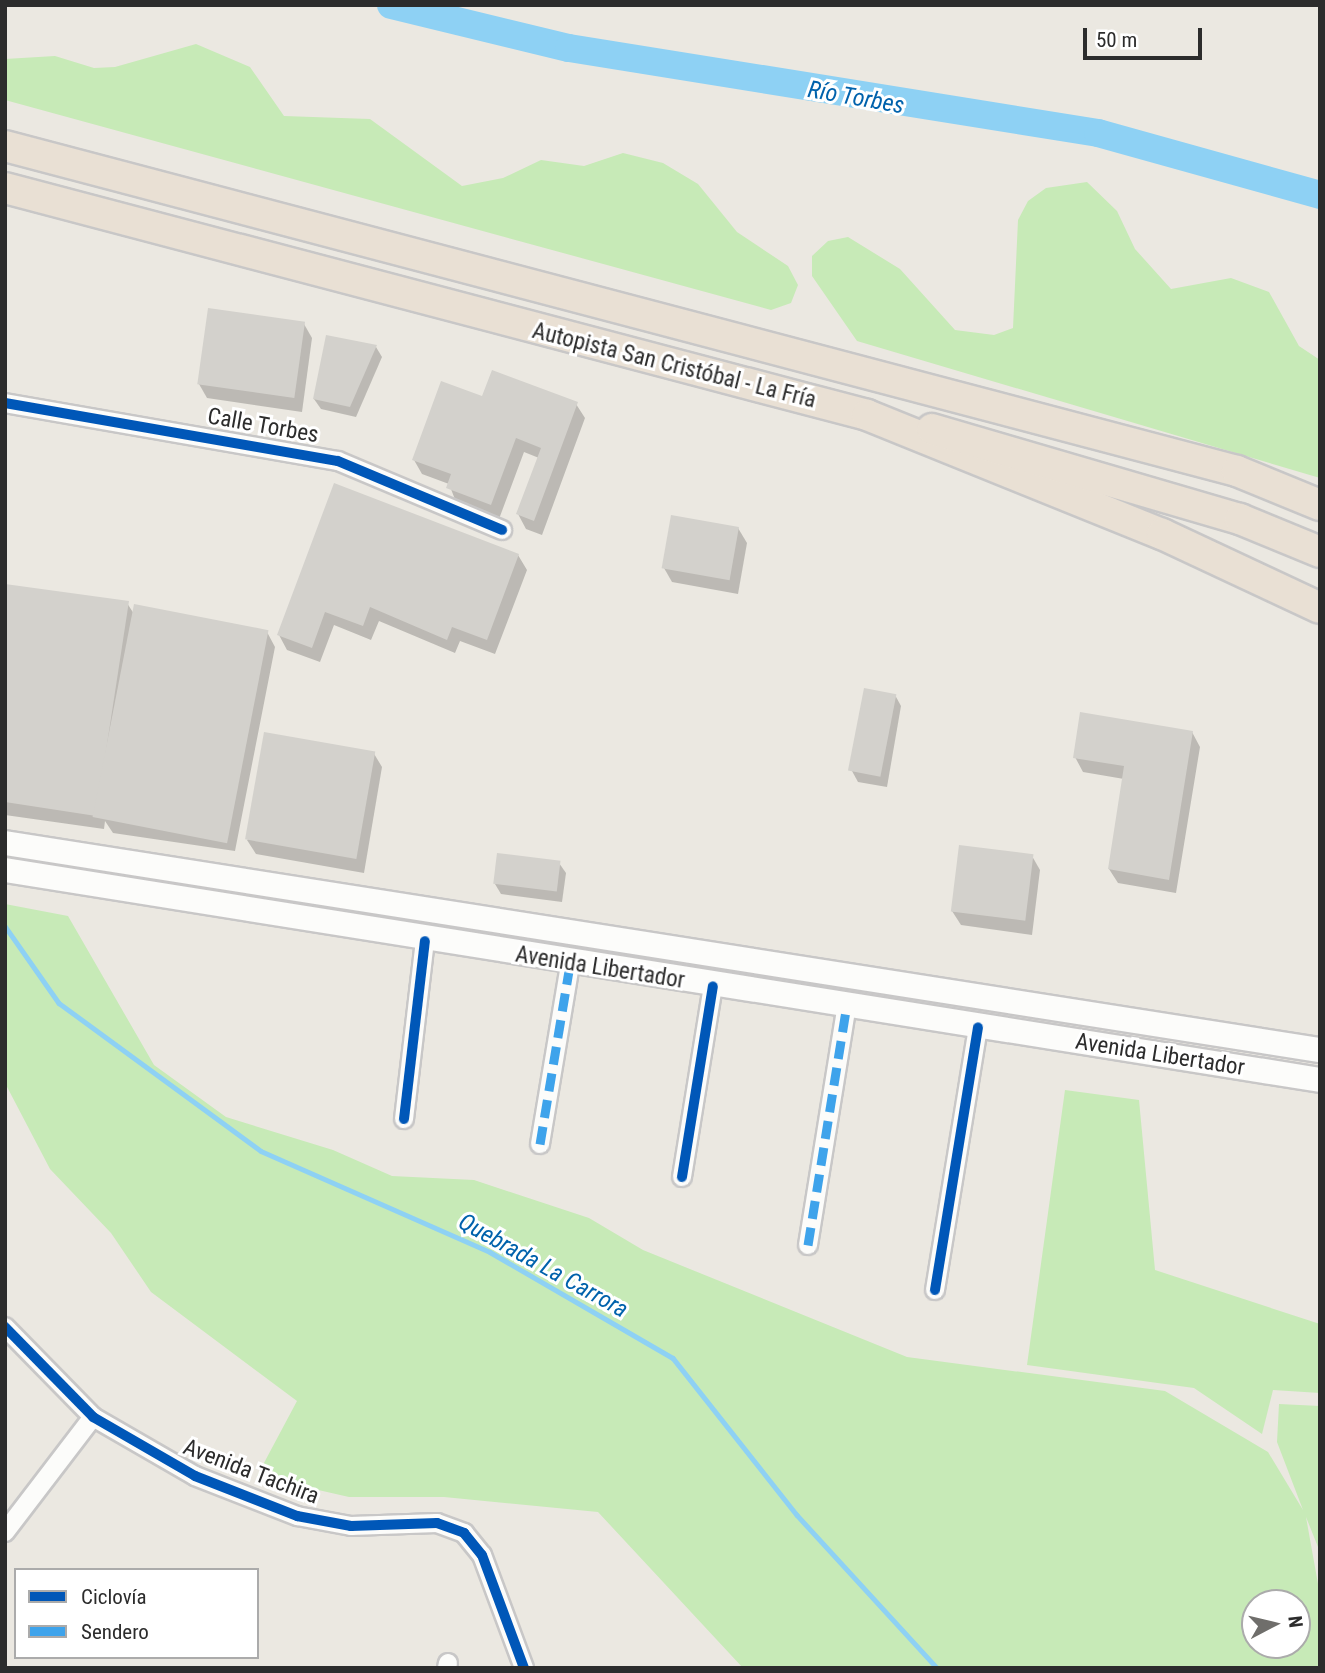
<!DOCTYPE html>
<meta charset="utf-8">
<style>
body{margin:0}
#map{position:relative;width:1325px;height:1673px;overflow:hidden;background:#ebe8e1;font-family:"Roboto Condensed",sans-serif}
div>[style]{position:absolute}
.green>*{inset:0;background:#c7eab7}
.shadow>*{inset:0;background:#0003}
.stream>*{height:4.5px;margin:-2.25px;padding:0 2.25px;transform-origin:2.25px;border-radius:2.25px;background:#8ed1f4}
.river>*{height:28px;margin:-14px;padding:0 14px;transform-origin:14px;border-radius:14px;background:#8ed1f4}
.building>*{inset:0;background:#d3d1cc;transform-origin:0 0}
.roads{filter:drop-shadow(2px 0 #c8c7c7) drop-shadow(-2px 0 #c8c7c7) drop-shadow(0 2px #c8c7c7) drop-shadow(0 -2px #c8c7c7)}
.minor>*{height:18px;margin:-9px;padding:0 9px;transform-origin:9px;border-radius:9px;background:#fcfcfa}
.secondary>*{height:24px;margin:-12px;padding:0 12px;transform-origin:12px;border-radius:12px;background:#fcfcfa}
.motorway>*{height:30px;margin:-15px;padding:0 15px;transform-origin:15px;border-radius:15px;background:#e9e0d4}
.quiet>*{height:9px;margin-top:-4.5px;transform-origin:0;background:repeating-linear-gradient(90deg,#3ea3eb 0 18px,transparent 0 27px)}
.cycleway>*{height:10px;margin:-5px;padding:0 5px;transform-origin:5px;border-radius:5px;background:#0057b8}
span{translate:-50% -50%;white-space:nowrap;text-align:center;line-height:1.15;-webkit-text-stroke:6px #fff;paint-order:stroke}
.street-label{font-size:23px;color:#2c2c2c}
.water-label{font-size:24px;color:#0062ac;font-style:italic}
.frame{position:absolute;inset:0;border:7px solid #2c2c2c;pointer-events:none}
.legend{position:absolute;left:14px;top:1568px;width:245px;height:91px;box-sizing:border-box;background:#fff;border:2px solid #ababab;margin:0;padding:9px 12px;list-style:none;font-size:21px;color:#2c2c2c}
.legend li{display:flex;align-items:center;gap:14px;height:35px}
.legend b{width:35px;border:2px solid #ababab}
.north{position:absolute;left:1241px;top:1589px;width:70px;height:70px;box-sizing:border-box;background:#fff;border:2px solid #ababab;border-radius:50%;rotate:83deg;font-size:19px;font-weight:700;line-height:28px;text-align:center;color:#2c2c2c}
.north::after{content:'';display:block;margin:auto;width:24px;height:32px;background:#6f6e6b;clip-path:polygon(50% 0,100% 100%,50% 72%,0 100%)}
.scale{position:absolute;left:1083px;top:28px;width:119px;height:32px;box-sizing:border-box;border:4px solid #2c2c2c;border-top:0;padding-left:9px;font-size:21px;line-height:24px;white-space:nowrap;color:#2c2c2c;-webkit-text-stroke:5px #fff;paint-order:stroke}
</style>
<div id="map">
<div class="green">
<div style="clip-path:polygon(196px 44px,250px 67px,284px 116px,370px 119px,462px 186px,503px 178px,541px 160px,584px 166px,623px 153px,663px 163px,698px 184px,737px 232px,788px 266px,798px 285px,791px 303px,771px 310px,5px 100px,5px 59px,55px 56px,94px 68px,115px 67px)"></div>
<div style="clip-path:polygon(1087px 182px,1117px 211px,1135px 249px,1171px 289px,1231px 278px,1269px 292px,1299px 346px,1320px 360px,1320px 478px,857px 341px,812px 276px,812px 256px,828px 241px,848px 237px,900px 269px,955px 330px,994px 335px,1013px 328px,1018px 220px,1028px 201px,1046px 188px)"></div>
<div style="clip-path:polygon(evenodd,5px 904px,68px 916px,154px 1065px,226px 1117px,333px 1150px,392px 1176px,474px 1180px,589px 1218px,643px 1250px,907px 1357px,1165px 1391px,1268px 1452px,1303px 1510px,1277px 1442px,1279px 1404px,1320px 1406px,1320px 1552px,1306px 1517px,1320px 1595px,1320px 1668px,743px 1668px,598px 1512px,444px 1497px,349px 1497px,257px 1476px,297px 1401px,151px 1292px,111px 1233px,50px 1169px,5px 1083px,5px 904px,1297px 1603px,1297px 1645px,1255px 1645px,1255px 1603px,1297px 1603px)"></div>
<div style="clip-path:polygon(1065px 1090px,1139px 1100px,1155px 1270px,1320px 1324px,1320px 1393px,1273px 1390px,1262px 1434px,1194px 1388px,1027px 1365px)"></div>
</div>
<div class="shadow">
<div style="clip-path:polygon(304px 324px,312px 338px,302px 412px,207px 398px,199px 384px)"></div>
<div style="clip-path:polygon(327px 337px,376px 347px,382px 357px,356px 417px,321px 409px,314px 399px)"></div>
<div style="clip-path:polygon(483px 398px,576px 404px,585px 418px,542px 535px,526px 529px,518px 514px,539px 458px,524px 452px,499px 519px,456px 502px,449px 484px,422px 474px,414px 460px)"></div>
<div style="clip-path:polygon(335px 485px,518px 555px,527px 570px,495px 654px,460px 641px,455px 653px,379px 621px,371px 640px,334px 625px,320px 662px,287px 650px,279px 635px)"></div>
<div style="clip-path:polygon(738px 528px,747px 543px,738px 594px,672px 582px,664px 568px)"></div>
<div style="clip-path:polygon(5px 585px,127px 603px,134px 614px,267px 632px,275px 647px,235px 851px,113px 833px,105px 821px,104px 829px,5px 815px)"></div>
<div style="clip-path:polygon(895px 695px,901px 706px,887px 787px,858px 782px,852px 771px)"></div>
<div style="clip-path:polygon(1192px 732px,1200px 747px,1176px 893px,1118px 883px,1109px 869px,1124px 779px,1083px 772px,1075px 757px)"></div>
<div style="clip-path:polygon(373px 752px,382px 767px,364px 873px,256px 854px,247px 840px)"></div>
<div style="clip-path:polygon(1032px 856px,1040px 870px,1032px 935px,961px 925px,952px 911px)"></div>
<div style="clip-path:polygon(559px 863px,566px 873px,562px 902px,501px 894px,495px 884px)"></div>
</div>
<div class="stream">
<div style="left:5px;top:926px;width:94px;rotate:55deg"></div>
<div style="left:59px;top:1003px;width:250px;rotate:36.2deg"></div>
<div style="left:261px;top:1151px;width:250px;rotate:23.8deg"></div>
<div style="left:490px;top:1252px;width:211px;rotate:30.1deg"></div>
<div style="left:673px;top:1358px;width:200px;rotate:51.7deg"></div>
<div style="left:797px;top:1515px;width:207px;rotate:47.5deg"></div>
</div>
<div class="river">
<div style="left:391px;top:5px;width:183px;rotate:13.6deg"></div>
<div style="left:569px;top:48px;width:536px;rotate:9.13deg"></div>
<div style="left:1098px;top:133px;width:230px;rotate:15.6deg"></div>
</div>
<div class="building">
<div style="left:208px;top:308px;width:98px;height:77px;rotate:8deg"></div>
<div style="clip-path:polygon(326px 335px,377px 345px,350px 407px,313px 399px)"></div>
<div style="clip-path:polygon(492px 370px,578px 402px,534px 521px,516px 514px,541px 448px,516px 438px,491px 505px,446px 488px,451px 474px,412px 460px,441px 381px,482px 396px)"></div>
<div style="clip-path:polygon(334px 483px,519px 554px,487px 640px,452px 627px,447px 640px,370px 607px,363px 626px,325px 612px,312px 648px,277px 635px)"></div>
<div style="left:671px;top:515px;width:69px;height:54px;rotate:10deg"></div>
<div style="clip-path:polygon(5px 584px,129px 601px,96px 816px,5px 802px)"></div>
<div style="left:134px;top:604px;width:137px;height:217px;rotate:11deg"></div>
<div style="left:864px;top:688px;width:33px;height:84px;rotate:11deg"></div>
<div style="clip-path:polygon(1080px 712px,1193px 731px,1169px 880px,1108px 869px,1124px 766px,1073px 758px)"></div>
<div style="left:264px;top:732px;width:113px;height:109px;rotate:10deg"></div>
<div style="left:959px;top:845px;width:75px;height:67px;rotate:7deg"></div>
<div style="left:497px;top:853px;width:64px;height:31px;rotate:7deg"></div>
</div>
<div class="roads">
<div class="minor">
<div style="left:5px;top:403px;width:338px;rotate:9.9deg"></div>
<div style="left:338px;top:461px;width:178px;rotate:22.8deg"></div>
<div style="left:404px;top:1119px;width:179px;rotate:-83.3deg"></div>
<div style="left:540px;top:1144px;width:182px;rotate:-80.5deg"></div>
<div style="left:682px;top:1177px;width:193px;rotate:-80.8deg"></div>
<div style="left:808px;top:1245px;width:243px;rotate:-80.8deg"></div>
<div style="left:935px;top:1290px;width:266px;rotate:-80.7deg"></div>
<div style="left:5px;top:1327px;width:126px;rotate:45.6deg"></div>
<div style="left:93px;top:1417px;width:118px;rotate:30deg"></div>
<div style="left:195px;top:1476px;width:110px;rotate:21.4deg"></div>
<div style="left:297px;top:1516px;width:55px;rotate:10.5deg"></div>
<div style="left:351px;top:1526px;width:86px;rotate:-2deg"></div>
<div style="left:437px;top:1523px;width:29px;rotate:20deg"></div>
<div style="left:464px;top:1533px;width:28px;rotate:51deg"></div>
<div style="left:482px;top:1555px;width:121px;rotate:69.6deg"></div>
<div style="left:5px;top:1532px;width:145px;rotate:-52.6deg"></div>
<div style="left:447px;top:1668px;width:5px;rotate:-79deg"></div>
</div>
<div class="secondary">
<div style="left:5px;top:843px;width:1331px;rotate:8.95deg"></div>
<div style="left:5px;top:870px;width:1332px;rotate:9.07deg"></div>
</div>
<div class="motorway">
<div style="left:5px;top:146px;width:1274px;rotate:14.78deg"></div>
<div style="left:1237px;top:471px;width:90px;rotate:22.3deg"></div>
<div style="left:5px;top:188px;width:891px;rotate:14.75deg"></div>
<div style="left:867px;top:415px;width:318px;rotate:22deg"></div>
<div style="left:1162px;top:534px;width:174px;rotate:25.1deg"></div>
<div style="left:932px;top:429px;width:321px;rotate:16.3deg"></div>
<div style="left:1240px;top:519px;width:87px;rotate:22.4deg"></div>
</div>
</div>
<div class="quiet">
<div style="left:540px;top:1144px;width:182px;rotate:-80.5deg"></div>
<div style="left:808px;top:1245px;width:243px;rotate:-80.8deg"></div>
</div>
<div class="cycleway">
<div style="left:5px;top:403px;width:338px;rotate:9.9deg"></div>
<div style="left:338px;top:461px;width:178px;rotate:22.8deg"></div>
<div style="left:404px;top:1119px;width:179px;rotate:-83.3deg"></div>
<div style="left:682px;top:1177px;width:193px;rotate:-80.8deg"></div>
<div style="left:935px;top:1290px;width:266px;rotate:-80.7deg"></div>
<div style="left:5px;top:1327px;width:126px;rotate:45.6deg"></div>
<div style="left:93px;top:1417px;width:118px;rotate:30deg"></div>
<div style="left:195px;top:1476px;width:110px;rotate:21.4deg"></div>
<div style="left:297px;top:1516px;width:55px;rotate:10.5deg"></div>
<div style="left:351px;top:1526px;width:86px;rotate:-2deg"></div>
<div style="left:437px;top:1523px;width:29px;rotate:20deg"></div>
<div style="left:464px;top:1533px;width:28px;rotate:51deg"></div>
<div style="left:482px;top:1555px;width:121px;rotate:69.6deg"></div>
</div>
<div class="street-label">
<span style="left:674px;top:366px;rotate:14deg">Autopista San Cristóbal - La Fría</span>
<span style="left:263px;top:426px;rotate:10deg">Calle Torbes</span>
<span style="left:600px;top:968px;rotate:9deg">Avenida Libertador</span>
<span style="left:1160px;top:1055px;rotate:9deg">Avenida Libertador</span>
<span style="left:251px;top:1472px;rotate:21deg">Avenida Tachira</span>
</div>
<div class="water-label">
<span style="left:856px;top:98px;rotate:10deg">Río Torbes</span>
<span style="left:543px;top:1266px;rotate:29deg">Quebrada La Carrora</span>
</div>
<div class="frame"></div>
<ul class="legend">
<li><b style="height:9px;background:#0057b8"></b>Ciclovía</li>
<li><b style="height:9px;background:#3ea3eb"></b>Sendero</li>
</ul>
<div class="north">N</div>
<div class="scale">50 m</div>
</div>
